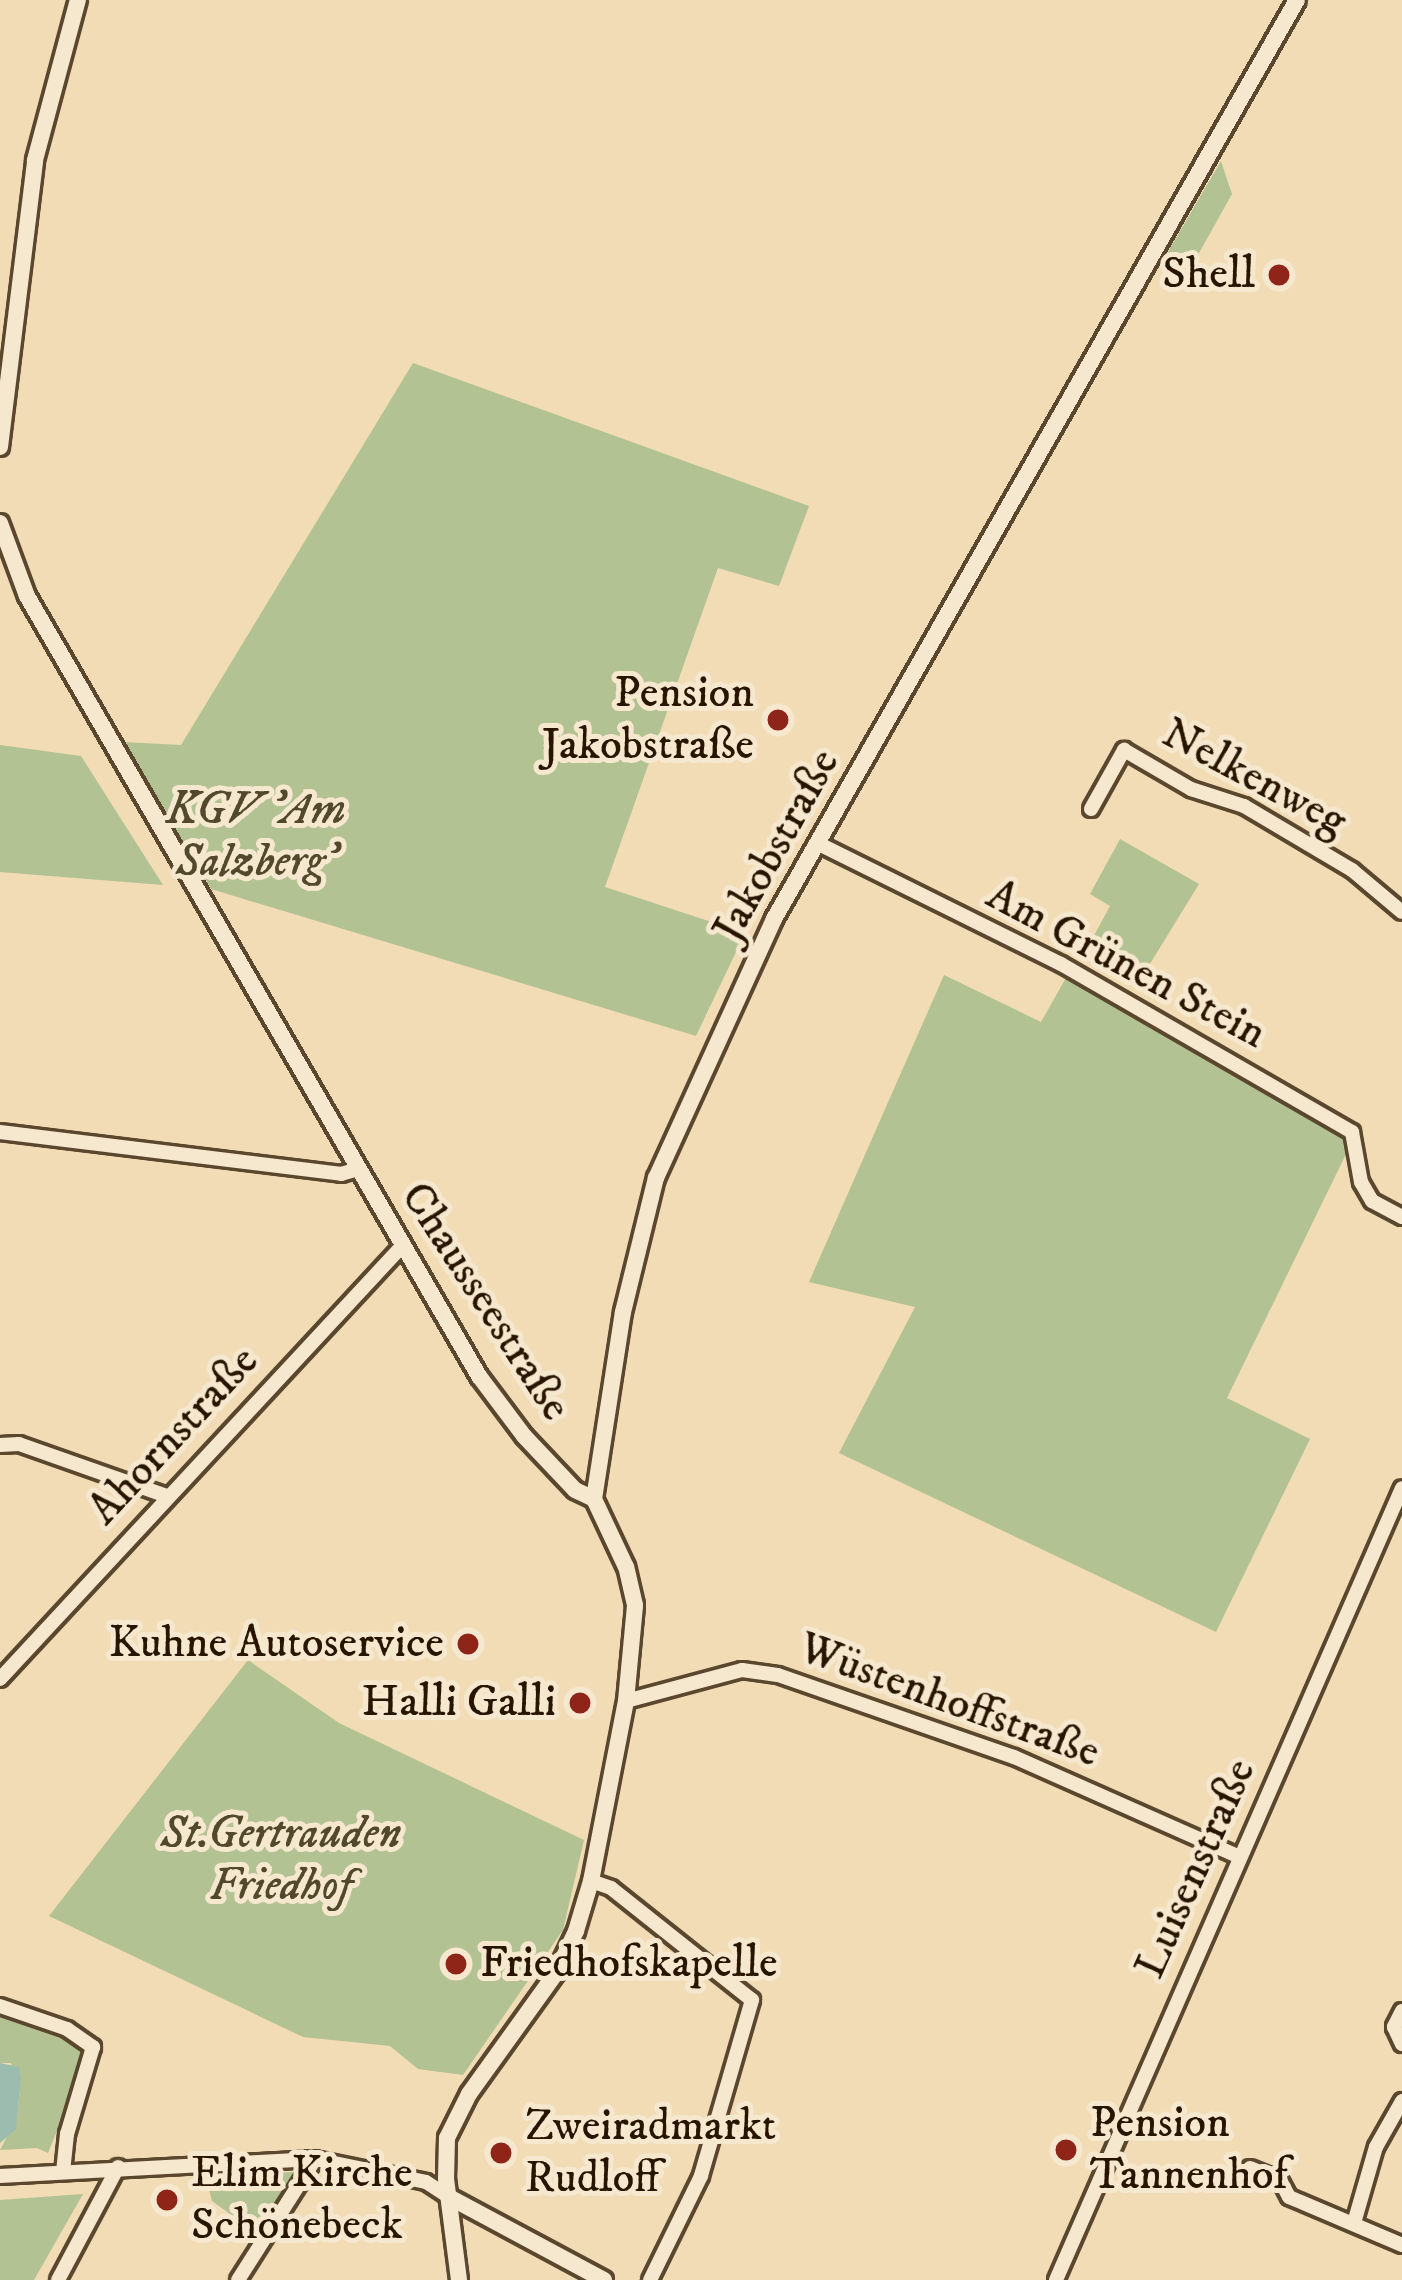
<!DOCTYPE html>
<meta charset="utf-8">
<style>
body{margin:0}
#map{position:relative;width:1402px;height:2280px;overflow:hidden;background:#f1dcb5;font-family:"IM FELL DW Pica",serif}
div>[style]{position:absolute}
.green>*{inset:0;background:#b3c292}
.water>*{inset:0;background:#9bbcae}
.roads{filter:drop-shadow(3px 0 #5a472d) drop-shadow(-3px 0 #5a472d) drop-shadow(0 3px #5a472d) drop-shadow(0 -3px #5a472d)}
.minor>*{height:14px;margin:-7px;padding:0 7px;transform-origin:7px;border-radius:7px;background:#f6e8cf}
.tertiary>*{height:16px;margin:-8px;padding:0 8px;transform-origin:8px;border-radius:8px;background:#f6e8cf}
.dots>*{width:33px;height:33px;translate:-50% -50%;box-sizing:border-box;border:6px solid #f6e8cf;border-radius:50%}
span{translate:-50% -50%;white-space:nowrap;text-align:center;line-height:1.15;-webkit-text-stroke:10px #f6e8cf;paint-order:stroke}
.poi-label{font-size:45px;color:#281500}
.right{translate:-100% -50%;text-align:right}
.left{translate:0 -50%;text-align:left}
.street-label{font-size:45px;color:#281500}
.park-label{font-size:45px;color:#52492c;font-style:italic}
</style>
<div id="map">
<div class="green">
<div style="clip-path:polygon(1221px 161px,1232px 194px,1189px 271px,1177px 276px,1162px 262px)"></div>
<div style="clip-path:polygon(413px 363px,809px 506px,779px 586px,718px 568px,605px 887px,745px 933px,696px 1036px,211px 889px,124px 742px,181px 745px)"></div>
<div style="clip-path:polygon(0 745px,81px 756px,163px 885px,0 872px)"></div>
<div style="clip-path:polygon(1120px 839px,1199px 884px,1145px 972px,1090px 943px,1110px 906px,1090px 894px)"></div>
<div style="clip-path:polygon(944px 975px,1041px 1022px,1067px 976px,1346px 1136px,1349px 1148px,1227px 1398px,1310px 1439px,1216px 1632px,839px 1453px,915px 1307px,809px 1282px)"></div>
<div style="clip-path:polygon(248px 1660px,339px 1723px,584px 1840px,563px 1930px,463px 2075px,418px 2069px,390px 2046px,303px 2037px,49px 1916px)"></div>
<div style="clip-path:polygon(0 2010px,87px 2045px,65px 2126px,57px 2131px,48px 2153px,37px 2148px,0 2150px,17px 2117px,20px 2090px,11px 2063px,0 2063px)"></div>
<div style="clip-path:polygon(310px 2171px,262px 2237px,212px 2201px,206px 2177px)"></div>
<div style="clip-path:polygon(83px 2194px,34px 2280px,0 2280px,0 2200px)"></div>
</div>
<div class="water">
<div style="clip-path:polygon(0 2063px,19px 2067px,21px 2079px,16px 2129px,0 2143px)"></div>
</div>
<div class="roads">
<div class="minor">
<div style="left:1091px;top:809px;width:68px;rotate:-60.8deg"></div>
<div style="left:1124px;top:750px;width:78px;rotate:30.2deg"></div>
<div style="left:1191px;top:789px;width:56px;rotate:17.8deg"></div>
<div style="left:1244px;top:806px;width:126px;rotate:30.7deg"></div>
<div style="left:1352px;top:870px;width:65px;rotate:40deg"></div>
<div style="left:817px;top:843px;width:272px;rotate:26.4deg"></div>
<div style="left:1061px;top:964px;width:336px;rotate:30deg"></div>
<div style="left:1352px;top:1132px;width:51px;rotate:79.8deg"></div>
<div style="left:1361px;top:1182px;width:22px;rotate:60deg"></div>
<div style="left:1372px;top:1201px;width:34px;rotate:28deg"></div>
<div style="left:0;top:1132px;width:344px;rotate:7deg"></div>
<div style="left:341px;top:1174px;width:18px;rotate:-16deg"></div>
<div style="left:0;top:1445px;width:19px;rotate:-3deg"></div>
<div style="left:19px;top:1444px;width:157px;rotate:19.4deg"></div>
<div style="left:0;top:1679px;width:592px;rotate:-47.12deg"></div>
<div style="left:626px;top:1701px;width:120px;rotate:-15deg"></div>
<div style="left:742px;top:1670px;width:36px;rotate:8deg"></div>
<div style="left:778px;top:1675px;width:250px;rotate:19.2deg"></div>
<div style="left:1014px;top:1757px;width:247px;rotate:23.9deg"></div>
<div style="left:591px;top:1881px;width:21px;rotate:19deg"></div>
<div style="left:611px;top:1888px;width:180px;rotate:38.5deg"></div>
<div style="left:752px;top:2000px;width:183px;rotate:106.2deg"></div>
<div style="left:701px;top:2176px;width:116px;rotate:116.1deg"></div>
<div style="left:0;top:2006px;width:71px;rotate:18.9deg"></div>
<div style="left:67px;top:2029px;width:32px;rotate:35deg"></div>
<div style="left:93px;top:2047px;width:91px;rotate:106.6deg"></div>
<div style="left:67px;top:2134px;width:37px;rotate:96deg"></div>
<div style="left:1402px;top:2011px;width:18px;rotate:117deg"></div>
<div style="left:1394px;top:2027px;width:19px;rotate:65deg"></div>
<div style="left:1250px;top:2168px;width:32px;rotate:22deg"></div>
<div style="left:1280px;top:2180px;width:19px;rotate:62deg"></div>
<div style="left:1289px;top:2197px;width:123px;rotate:23deg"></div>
<div style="left:0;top:2176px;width:315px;rotate:-3.1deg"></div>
<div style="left:315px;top:2159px;width:113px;rotate:11.7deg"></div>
<div style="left:426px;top:2182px;width:27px;rotate:33deg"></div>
<div style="left:1354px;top:2223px;width:79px;rotate:-73.9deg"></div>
<div style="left:1376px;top:2147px;width:53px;rotate:-60.5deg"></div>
<div style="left:58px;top:2280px;width:128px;rotate:-62deg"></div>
<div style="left:238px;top:2280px;width:143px;rotate:-57.5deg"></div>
<div style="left:1056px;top:2280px;width:864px;rotate:-66.4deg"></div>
</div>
<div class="tertiary">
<div style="left:0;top:447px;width:289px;rotate:-83deg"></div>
<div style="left:35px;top:160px;width:166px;rotate:-75deg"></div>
<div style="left:0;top:523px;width:78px;rotate:69.7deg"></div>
<div style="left:27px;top:596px;width:902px;rotate:59.91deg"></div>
<div style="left:479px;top:1376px;width:75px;rotate:53.1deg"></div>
<div style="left:524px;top:1436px;width:74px;rotate:46.6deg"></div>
<div style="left:575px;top:1490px;width:21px;rotate:25deg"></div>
<div style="left:449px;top:2197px;width:176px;rotate:28.2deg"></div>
<div style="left:459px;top:2280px;width:102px;rotate:-97.3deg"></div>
<div style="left:446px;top:2179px;width:41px;rotate:-88.6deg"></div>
<div style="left:447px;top:2138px;width:49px;rotate:-63.4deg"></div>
<div style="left:469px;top:2094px;width:149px;rotate:-54.3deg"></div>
<div style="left:556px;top:1973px;width:47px;rotate:-64.5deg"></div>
<div style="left:576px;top:1931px;width:52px;rotate:-73.3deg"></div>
<div style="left:591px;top:1881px;width:183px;rotate:-79deg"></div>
<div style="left:626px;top:1701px;width:96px;rotate:-84.6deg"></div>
<div style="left:635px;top:1605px;width:39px;rotate:-103deg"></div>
<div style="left:626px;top:1567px;width:75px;rotate:-115.2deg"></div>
<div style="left:594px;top:1499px;width:189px;rotate:-81.2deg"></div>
<div style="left:623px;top:1312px;width:138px;rotate:-76.2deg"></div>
<div style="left:656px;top:1178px;width:285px;rotate:-65.5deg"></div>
<div style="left:774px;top:919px;width:1057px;rotate:-60.36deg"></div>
</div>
</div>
<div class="dots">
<div style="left:1279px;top:275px;background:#8f2418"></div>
<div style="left:778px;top:720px;background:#8f2418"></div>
<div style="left:468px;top:1644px;background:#8f2418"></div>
<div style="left:580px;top:1703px;background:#8f2418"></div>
<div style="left:456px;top:1964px;background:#8f2418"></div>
<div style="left:1066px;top:2150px;background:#8f2418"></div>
<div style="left:501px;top:2153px;background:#8f2418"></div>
<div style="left:167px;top:2200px;background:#8f2418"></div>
</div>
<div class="poi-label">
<span class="right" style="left:1255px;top:275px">Shell</span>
<span class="right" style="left:754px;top:720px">Pension<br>Jakobstraße</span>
<span class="right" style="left:444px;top:1644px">Kuhne Autoservice</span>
<span class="right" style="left:556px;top:1703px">Halli Galli</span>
<span class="left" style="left:480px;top:1964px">Friedhofskapelle</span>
<span class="left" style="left:1090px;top:2150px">Pension<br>Tannenhof</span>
<span class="left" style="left:525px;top:2153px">Zweiradmarkt<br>Rudloff</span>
<span class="left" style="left:191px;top:2200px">Elim Kirche<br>Schönebeck</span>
</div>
<div class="street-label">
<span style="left:1254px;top:778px;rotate:28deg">Nelkenweg</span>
<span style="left:777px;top:846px;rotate:-61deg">Jakobstraße</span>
<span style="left:1126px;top:965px;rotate:28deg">Am Grünen Stein</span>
<span style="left:485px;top:1302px;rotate:57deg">Chausseestraße</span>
<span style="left:174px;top:1436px;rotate:-47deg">Ahornstraße</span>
<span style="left:949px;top:1701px;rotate:20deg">Wüstenhoffstraße</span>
<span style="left:1196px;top:1869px;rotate:-66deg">Luisenstraße</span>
</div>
<div class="park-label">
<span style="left:256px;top:837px">KGV 'Am<br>Salzberg'</span>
<span style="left:281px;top:1861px">St.Gertrauden<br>Friedhof</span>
</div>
</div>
